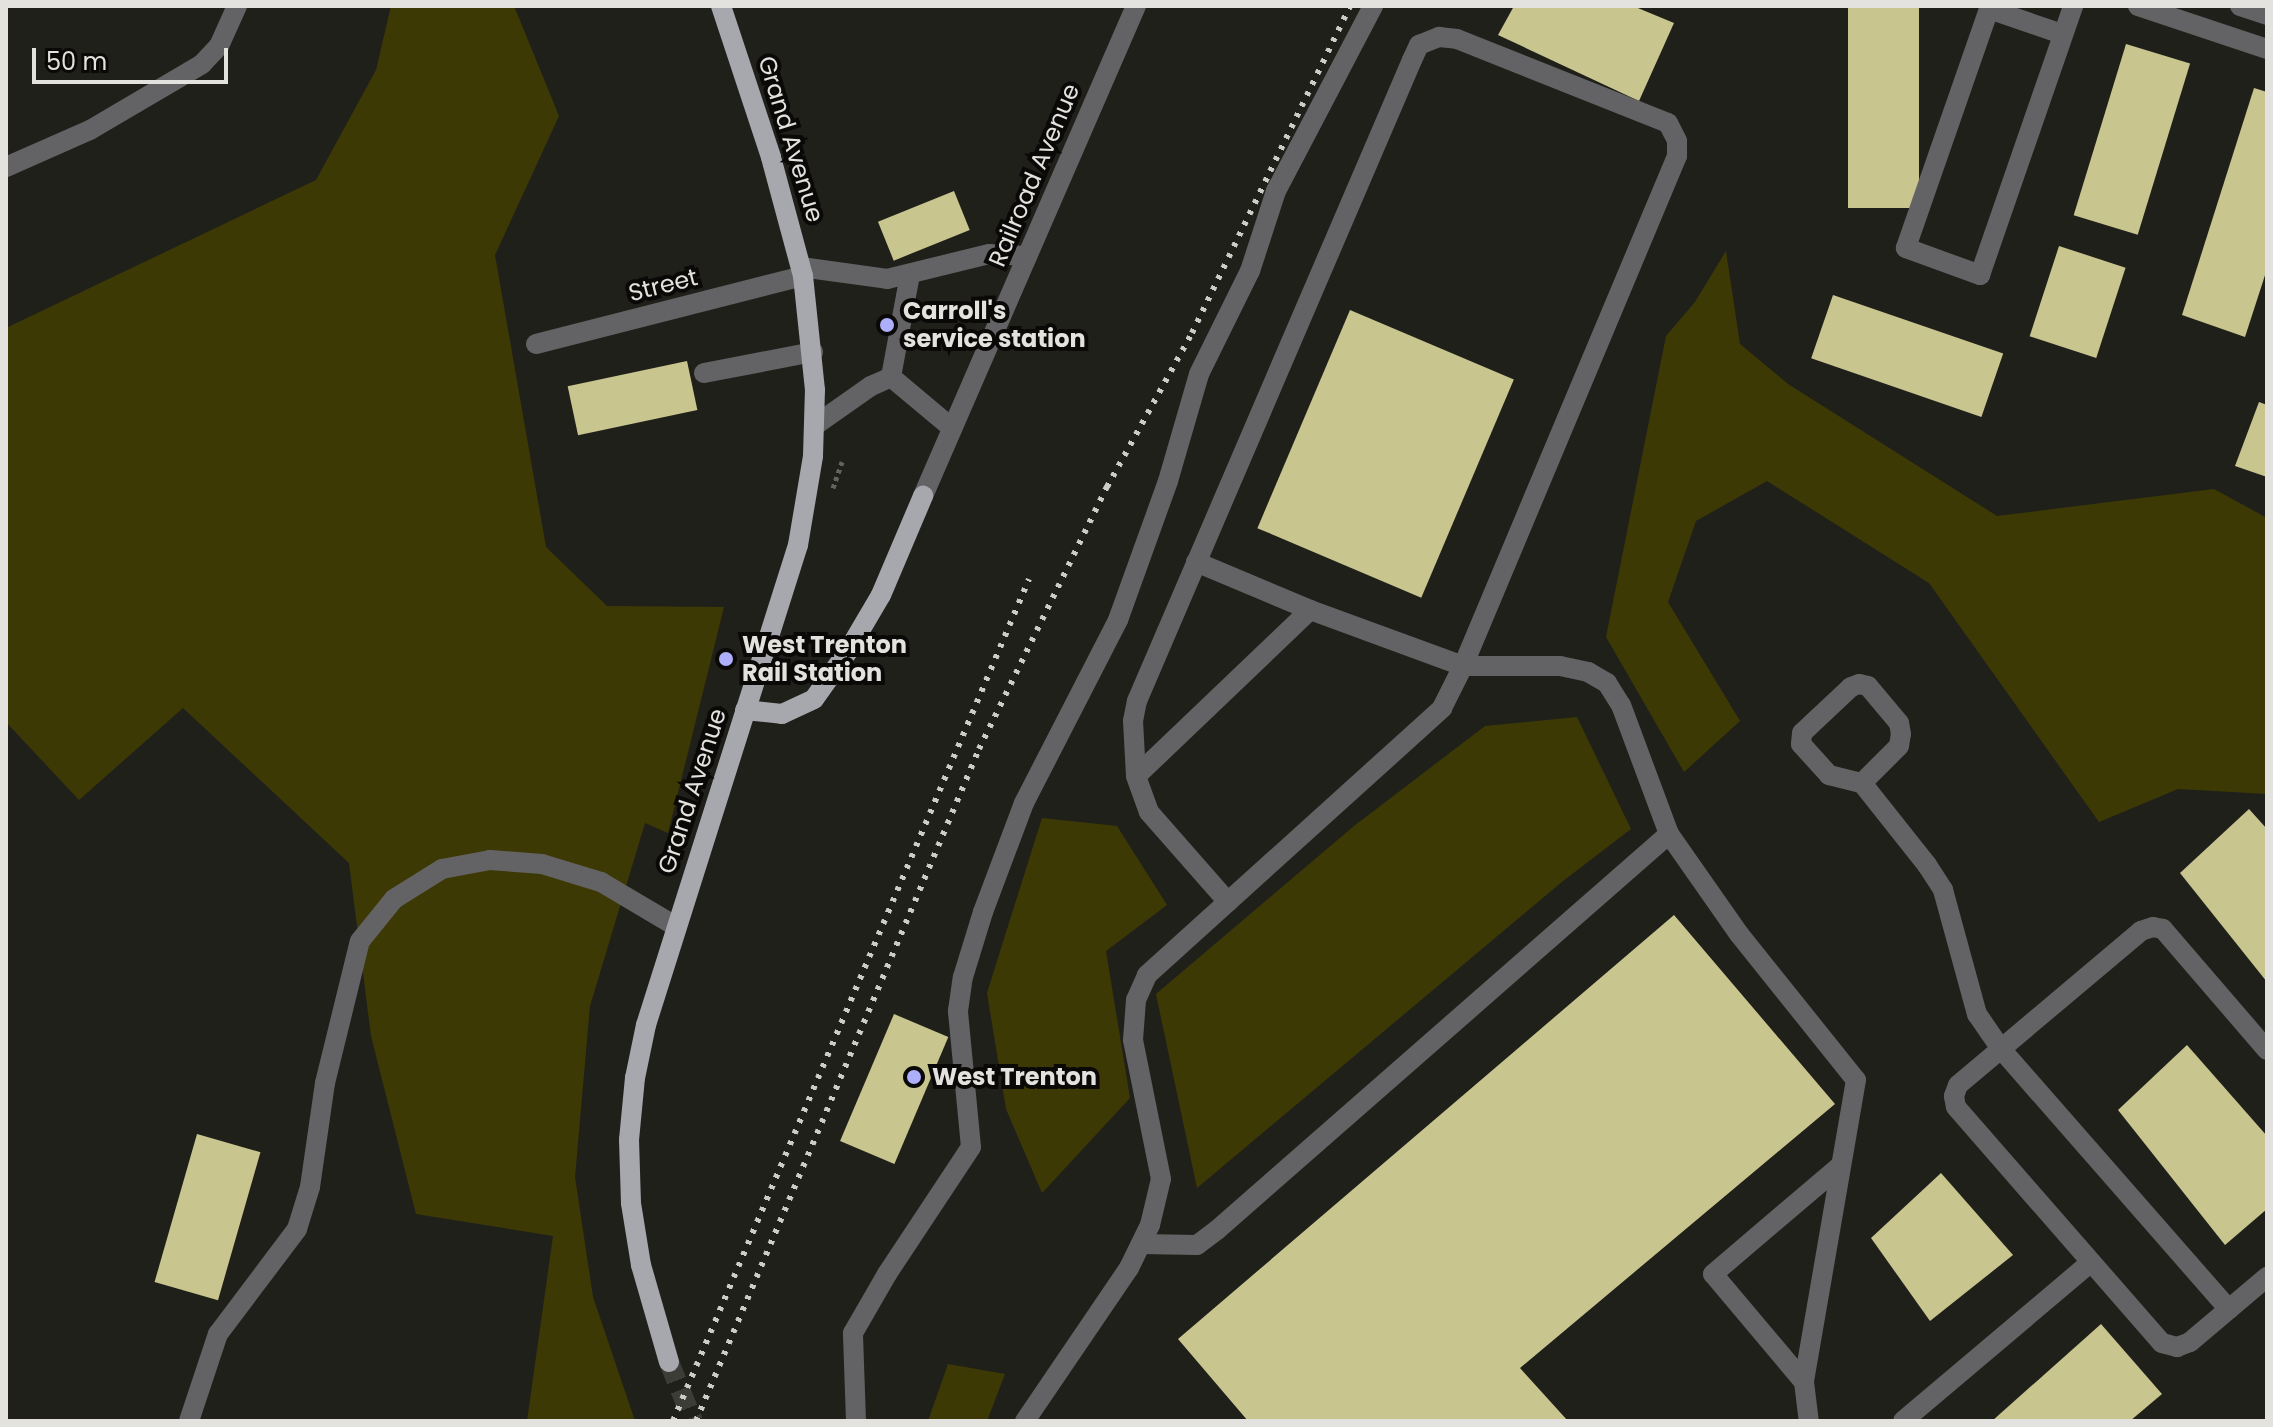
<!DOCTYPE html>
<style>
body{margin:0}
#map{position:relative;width:2273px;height:1427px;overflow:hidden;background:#20201b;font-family:Poppins,sans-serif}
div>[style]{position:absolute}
.green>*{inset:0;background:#3d3905}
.building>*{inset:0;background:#c8c58e;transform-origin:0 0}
.major-tunnel>*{height:20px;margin-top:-10px;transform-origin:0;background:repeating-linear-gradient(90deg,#3d3d38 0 20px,transparent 0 30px)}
.path>*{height:5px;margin-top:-2.5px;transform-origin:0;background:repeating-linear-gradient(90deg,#63625e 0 4px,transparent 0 8px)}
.minor>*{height:20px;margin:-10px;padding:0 10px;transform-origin:10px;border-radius:10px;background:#636366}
.major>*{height:20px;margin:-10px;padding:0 10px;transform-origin:10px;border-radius:10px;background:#a7a8ae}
.rail>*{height:6px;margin-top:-3px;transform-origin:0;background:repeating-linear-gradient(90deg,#cdccc9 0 4px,transparent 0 12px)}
.dots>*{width:22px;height:22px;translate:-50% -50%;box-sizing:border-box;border:4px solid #0a0907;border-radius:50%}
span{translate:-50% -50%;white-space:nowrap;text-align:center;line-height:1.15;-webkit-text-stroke:8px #0a0907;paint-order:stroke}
.street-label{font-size:24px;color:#e3e2df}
.poi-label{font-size:24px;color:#e3e2df;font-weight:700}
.left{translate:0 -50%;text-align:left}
.frame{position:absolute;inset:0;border:8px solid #e3e2df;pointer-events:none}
.scale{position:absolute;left:32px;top:48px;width:196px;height:36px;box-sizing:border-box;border:4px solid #e3e2df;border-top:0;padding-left:10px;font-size:24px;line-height:28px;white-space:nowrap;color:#e3e2df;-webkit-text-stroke:6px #0a0907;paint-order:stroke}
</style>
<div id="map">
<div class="green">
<div style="clip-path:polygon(391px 6px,514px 6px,559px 116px,495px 255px,546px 547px,607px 606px,724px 607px,668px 833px,645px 823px,590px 1006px,575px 1177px,593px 1297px,635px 1421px,527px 1421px,553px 1236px,416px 1214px,371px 1036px,349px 863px,183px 708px,79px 800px,6px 722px,6px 328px,316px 180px,376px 70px)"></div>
<div style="clip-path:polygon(1726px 251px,1740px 344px,1788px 384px,1997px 516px,2214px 489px,2267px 518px,2267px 794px,2178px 789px,2099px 822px,1929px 583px,1767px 481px,1696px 521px,1668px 602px,1740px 721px,1684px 772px,1606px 637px,1666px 336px,1695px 302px)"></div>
<div style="clip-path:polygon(1577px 717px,1631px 829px,1563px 881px,1197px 1188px,1156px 994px,1354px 826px,1485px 726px)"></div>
<div style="clip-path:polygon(1042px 818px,1117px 826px,1167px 905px,1106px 951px,1130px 1098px,1042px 1193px,1006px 1109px,987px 993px)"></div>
<div style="clip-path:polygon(948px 1364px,1005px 1374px,987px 1421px,928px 1421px)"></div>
</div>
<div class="building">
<div style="clip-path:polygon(1514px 6px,1633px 6px,1674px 23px,1639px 101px,1498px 35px)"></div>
<div style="left:1848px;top:6px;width:71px;height:202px"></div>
<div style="left:2126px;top:44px;width:67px;height:179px;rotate:17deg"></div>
<div style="clip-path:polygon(2254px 88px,2267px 92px,2267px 269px,2245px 337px,2182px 315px)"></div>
<div style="left:954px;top:191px;width:42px;height:82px;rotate:68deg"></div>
<div style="left:2059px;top:246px;width:70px;height:95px;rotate:18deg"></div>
<div style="left:1833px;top:295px;width:180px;height:67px;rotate:19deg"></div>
<div style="left:1350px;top:310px;width:178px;height:237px;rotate:23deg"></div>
<div style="left:687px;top:361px;width:50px;height:122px;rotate:78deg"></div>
<div style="clip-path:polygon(2259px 402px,2267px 405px,2267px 477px,2235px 466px)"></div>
<div style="clip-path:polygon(2249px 809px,2267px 829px,2267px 982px,2180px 873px)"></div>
<div style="clip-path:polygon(1674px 915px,1835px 1104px,1520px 1368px,1568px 1421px,1248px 1421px,1178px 1339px)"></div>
<div style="left:894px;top:1014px;width:59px;height:138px;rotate:23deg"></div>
<div style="clip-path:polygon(2187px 1045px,2267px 1136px,2267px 1209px,2225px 1245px,2118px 1110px)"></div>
<div style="left:197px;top:1134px;width:66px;height:154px;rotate:16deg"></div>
<div style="clip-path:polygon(1941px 1173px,2013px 1255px,1930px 1321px,1871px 1238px)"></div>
<div style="clip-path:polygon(2101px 1324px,2162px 1394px,2130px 1421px,1992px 1421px)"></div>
</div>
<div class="major-tunnel">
<div style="left:669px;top:1362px;width:64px;rotate:67.9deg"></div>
</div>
<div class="path">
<div style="left:833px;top:488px;width:28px;rotate:-71deg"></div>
</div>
<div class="minor">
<div style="left:2138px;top:6px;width:136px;rotate:18.4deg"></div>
<div style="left:2240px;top:6px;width:28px;rotate:18deg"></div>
<div style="left:2062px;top:34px;width:77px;rotate:-161.1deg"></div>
<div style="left:1989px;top:9px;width:253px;rotate:109.2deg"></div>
<div style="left:1906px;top:248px;width:79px;rotate:20deg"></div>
<div style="left:1980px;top:275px;width:285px;rotate:-70.9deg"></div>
<div style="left:6px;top:167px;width:92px;rotate:-23.8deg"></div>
<div style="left:90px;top:130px;width:130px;rotate:-30.5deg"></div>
<div style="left:202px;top:64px;width:25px;rotate:-47deg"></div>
<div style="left:219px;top:46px;width:44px;rotate:-65.8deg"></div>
<div style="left:801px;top:267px;width:87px;rotate:7.9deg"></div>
<div style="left:887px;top:279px;width:105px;rotate:-13.8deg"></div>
<div style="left:989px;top:254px;width:38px;rotate:3deg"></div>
<div style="left:536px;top:344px;width:276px;rotate:-14.3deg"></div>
<div style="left:704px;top:373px;width:111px;rotate:-10.9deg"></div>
<div style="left:891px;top:377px;width:105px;rotate:-79.5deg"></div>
<div style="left:814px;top:426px;width:70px;rotate:-35.1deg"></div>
<div style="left:871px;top:386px;width:22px;rotate:-24deg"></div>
<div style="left:891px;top:377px;width:80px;rotate:39.9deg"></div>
<div style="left:923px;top:496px;width:534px;rotate:-66.51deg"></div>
<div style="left:1196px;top:562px;width:124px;rotate:22.8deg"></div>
<div style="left:1862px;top:783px;width:52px;rotate:-45deg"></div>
<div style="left:1899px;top:746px;width:12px;rotate:-81deg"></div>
<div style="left:1901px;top:734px;width:11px;rotate:-100deg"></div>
<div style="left:1899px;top:723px;width:48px;rotate:-130deg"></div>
<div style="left:1868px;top:686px;width:9px;rotate:-167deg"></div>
<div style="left:1859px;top:684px;width:9px;rotate:159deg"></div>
<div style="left:1851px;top:687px;width:67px;rotate:136.8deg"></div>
<div style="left:1802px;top:733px;width:11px;rotate:95deg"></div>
<div style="left:1801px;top:744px;width:42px;rotate:47.9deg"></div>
<div style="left:1829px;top:775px;width:34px;rotate:14deg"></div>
<div style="left:1862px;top:783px;width:105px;rotate:51.6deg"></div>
<div style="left:1927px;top:865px;width:30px;rotate:57deg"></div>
<div style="left:1943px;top:890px;width:129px;rotate:74.7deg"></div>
<div style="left:1977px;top:1014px;width:42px;rotate:55.6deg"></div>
<div style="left:2001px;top:1049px;width:346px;rotate:48.8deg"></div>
<div style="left:1228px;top:902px;width:120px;rotate:-131.3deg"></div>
<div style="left:1149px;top:812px;width:38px;rotate:-110deg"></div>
<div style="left:1136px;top:776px;width:55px;rotate:-93.1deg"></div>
<div style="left:1133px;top:721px;width:20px;rotate:-79deg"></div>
<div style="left:1137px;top:701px;width:697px;rotate:-66.78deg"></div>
<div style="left:1412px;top:60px;width:17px;rotate:-65deg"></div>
<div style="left:1419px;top:45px;width:22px;rotate:-22deg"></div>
<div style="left:1439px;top:37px;width:18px;rotate:6deg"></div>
<div style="left:1457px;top:39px;width:227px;rotate:21.7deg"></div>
<div style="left:1668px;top:123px;width:20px;rotate:63deg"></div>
<div style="left:1677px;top:141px;width:15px;rotate:90deg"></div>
<div style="left:1677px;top:156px;width:553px;rotate:112.76deg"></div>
<div style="left:1463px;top:666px;width:97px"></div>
<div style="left:1560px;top:666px;width:29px;rotate:12deg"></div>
<div style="left:1588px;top:672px;width:22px;rotate:30deg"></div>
<div style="left:1607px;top:683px;width:26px;rotate:58deg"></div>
<div style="left:1621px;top:705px;width:138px;rotate:69.6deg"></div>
<div style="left:2267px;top:1050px;width:160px;rotate:-130.7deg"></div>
<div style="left:2163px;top:929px;width:10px;rotate:-169deg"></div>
<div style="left:2153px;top:927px;width:13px;rotate:162deg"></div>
<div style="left:2141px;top:931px;width:239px;rotate:139.9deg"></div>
<div style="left:1958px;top:1085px;width:12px;rotate:110deg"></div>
<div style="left:1954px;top:1096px;width:11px;rotate:80deg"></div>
<div style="left:1956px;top:1107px;width:313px;rotate:48.9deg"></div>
<div style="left:2162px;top:1343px;width:16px;rotate:15deg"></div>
<div style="left:2177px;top:1347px;width:14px;rotate:-21deg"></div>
<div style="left:2190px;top:1342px;width:101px;rotate:-40.2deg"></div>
<div style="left:1141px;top:1244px;width:56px;rotate:1deg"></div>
<div style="left:1197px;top:1245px;width:25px;rotate:-37deg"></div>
<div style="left:1217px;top:1230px;width:601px;rotate:-41.22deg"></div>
<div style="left:1669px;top:834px;width:122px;rotate:55deg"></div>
<div style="left:1739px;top:934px;width:187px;rotate:51.3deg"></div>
<div style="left:1856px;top:1080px;width:306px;rotate:99.8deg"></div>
<div style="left:1804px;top:1382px;width:39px;rotate:83deg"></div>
<div style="left:1804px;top:1382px;width:141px;rotate:-130.1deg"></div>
<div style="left:1713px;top:1274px;width:167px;rotate:-40.4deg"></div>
<div style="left:189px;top:1421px;width:92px;rotate:-71.6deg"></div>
<div style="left:218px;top:1334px;width:131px;rotate:-53deg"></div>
<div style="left:297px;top:1229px;width:44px;rotate:-72.8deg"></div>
<div style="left:310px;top:1187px;width:105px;rotate:-81.8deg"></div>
<div style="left:325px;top:1083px;width:146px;rotate:-76.2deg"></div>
<div style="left:360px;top:941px;width:54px;rotate:-51deg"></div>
<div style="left:394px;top:899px;width:57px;rotate:-32deg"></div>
<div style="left:442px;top:869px;width:49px;rotate:-10.6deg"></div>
<div style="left:490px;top:860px;width:52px;rotate:4.4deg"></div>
<div style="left:542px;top:864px;width:62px;rotate:17deg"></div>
<div style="left:601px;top:882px;width:88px;rotate:30.6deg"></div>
<div style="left:856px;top:1421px;width:88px;rotate:-92deg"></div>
<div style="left:853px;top:1333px;width:68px;rotate:-60deg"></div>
<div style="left:887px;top:1274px;width:152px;rotate:-56.5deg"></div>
<div style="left:971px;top:1147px;width:137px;rotate:-95.5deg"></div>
<div style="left:958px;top:1011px;width:34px;rotate:-82deg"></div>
<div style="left:963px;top:977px;width:68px;rotate:-72.9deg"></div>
<div style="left:983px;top:912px;width:116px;rotate:-69.4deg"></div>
<div style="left:1024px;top:803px;width:206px;rotate:-62.8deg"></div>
<div style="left:1118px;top:620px;width:148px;rotate:-70.2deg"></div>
<div style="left:1168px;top:481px;width:111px;rotate:-73.8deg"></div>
<div style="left:1199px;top:374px;width:115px;rotate:-63.7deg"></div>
<div style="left:1250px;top:271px;width:84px;rotate:-72deg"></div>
<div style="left:1276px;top:191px;width:209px;rotate:-62.3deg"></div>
<div style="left:1025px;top:1421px;width:185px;rotate:-55.8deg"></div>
<div style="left:1129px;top:1268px;width:48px;rotate:-64deg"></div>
<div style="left:1150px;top:1225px;width:47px;rotate:-76.6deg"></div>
<div style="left:1161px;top:1179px;width:142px;rotate:-101.4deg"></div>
<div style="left:1133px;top:1040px;width:40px;rotate:-85.7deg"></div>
<div style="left:1136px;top:1000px;width:27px;rotate:-66deg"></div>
<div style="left:1147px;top:975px;width:398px;rotate:-42.1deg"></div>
<div style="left:1442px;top:708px;width:47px;rotate:-63.4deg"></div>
<div style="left:1463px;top:666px;width:163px;rotate:-159.9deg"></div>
<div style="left:1310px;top:610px;width:240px;rotate:136.3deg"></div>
<div style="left:1903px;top:1421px;width:246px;rotate:-40.2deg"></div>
</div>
<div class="major">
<div style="left:745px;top:710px;width:37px;rotate:6deg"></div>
<div style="left:782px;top:714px;width:35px;rotate:-25deg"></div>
<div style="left:814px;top:699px;width:59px;rotate:-54.7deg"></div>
<div style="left:848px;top:651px;width:65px;rotate:-59.5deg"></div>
<div style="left:881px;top:595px;width:108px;rotate:-67deg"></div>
<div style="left:669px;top:1362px;width:101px;rotate:-106.1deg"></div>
<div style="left:641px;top:1265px;width:63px;rotate:-99.2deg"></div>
<div style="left:631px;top:1203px;width:63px;rotate:-91.8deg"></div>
<div style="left:629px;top:1140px;width:62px;rotate:-84.5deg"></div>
<div style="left:635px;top:1078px;width:54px;rotate:-78.3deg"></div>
<div style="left:646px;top:1025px;width:503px;rotate:-72.43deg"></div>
<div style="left:798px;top:545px;width:90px;rotate:-80.4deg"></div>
<div style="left:813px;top:456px;width:66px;rotate:-88.3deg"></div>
<div style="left:815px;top:390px;width:115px;rotate:-96deg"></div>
<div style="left:803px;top:276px;width:123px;rotate:-105.1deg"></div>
<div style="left:771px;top:157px;width:159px;rotate:-108.3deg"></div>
</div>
<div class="rail">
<div style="left:673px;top:1421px;width:914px;rotate:-67.08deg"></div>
<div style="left:696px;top:1421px;width:729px;rotate:-67.16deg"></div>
<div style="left:979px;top:749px;width:292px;rotate:-64deg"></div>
<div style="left:1107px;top:487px;width:176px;rotate:-61.1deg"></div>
<div style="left:1192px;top:333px;width:363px;rotate:-64.2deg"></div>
</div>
<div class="dots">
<div style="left:887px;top:325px;background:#adaffb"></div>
<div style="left:726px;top:659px;background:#adaffb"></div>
<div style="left:914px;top:1077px;background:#adaffb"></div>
</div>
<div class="street-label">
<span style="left:791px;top:139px;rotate:73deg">Grand Avenue</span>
<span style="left:1034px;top:175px;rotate:-67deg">Railroad Avenue</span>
<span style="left:663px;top:285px;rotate:-14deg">Street</span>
<span style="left:692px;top:791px;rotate:-72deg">Grand Avenue</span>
</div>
<div class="poi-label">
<span class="left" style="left:903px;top:325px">Carroll's<br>service station</span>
<span class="left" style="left:742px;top:659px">West Trenton<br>Rail Station</span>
<span class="left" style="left:932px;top:1077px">West Trenton</span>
</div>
<div class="frame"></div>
<div class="scale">50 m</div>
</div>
